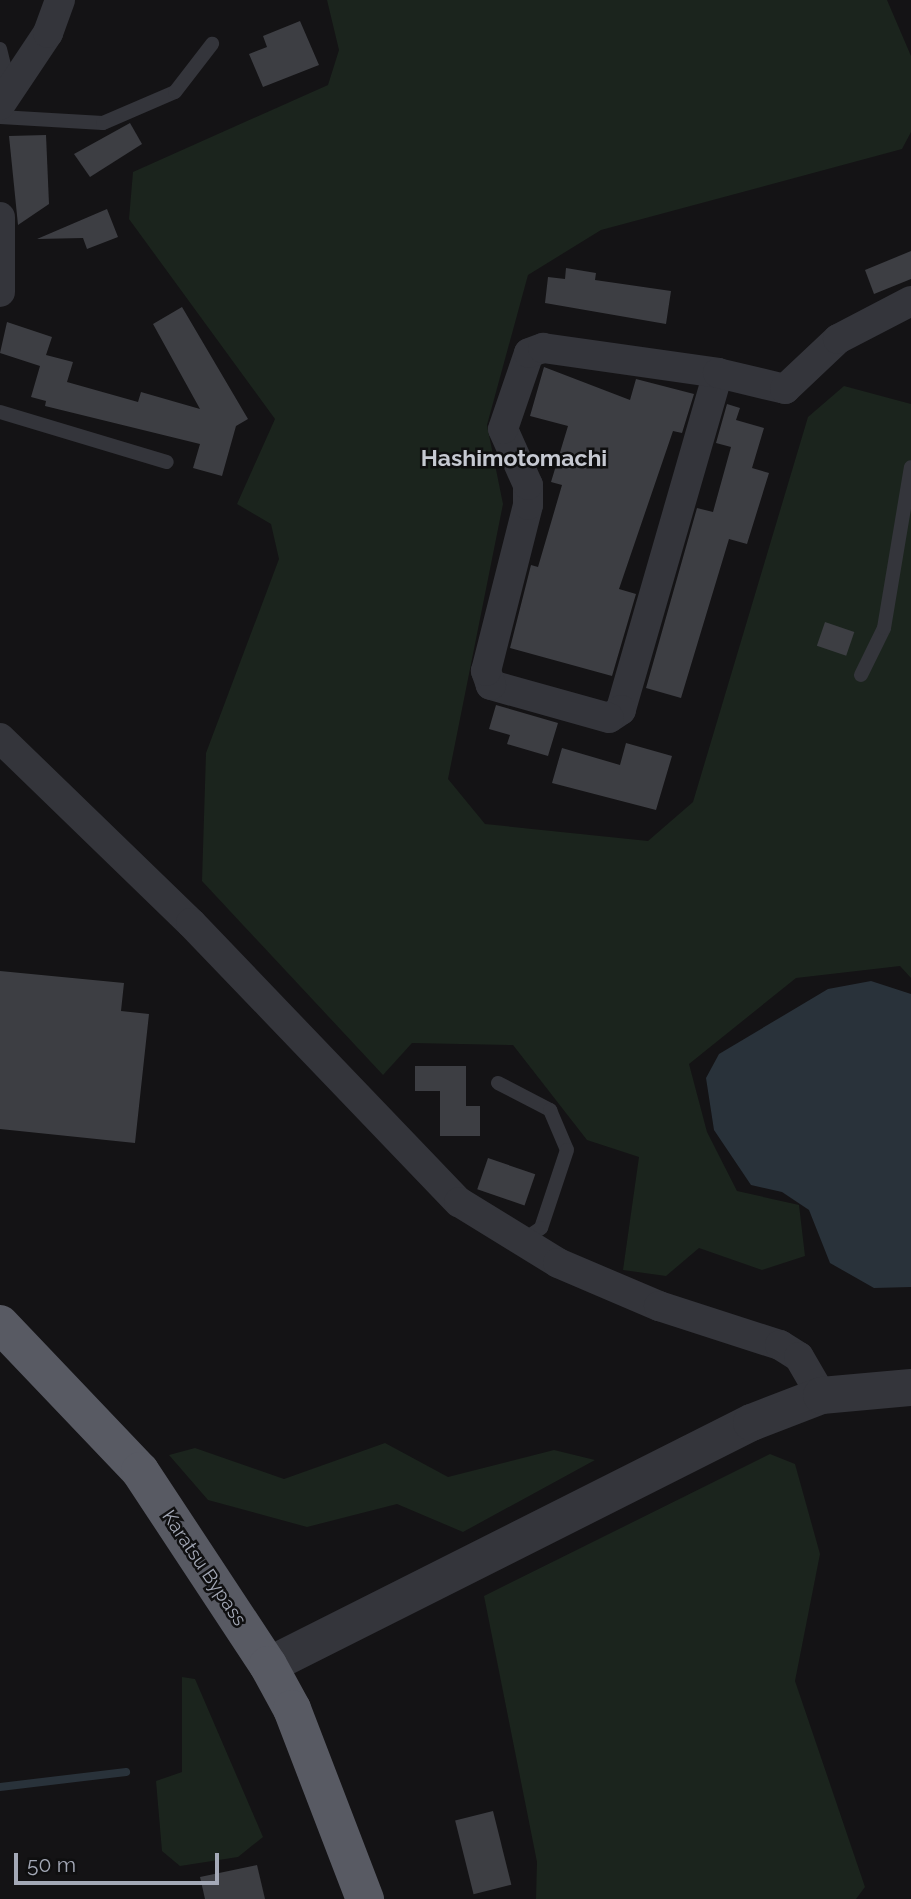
<!DOCTYPE html>
<style>
body{margin:0}
#map{position:relative;width:911px;height:1899px;overflow:hidden;background:#141315;font-family:Raleway,sans-serif}
div>[style]{position:absolute}
.green>*{inset:0;background:#1b241d}
.water>*{inset:0;background:#29323a}
.stream>*{height:8px;margin:-4px;padding:0 4px;transform-origin:4px;border-radius:4px;background:#29323a}
.building>*{inset:0;background:#3d3e43;transform-origin:0 0}
.service>*{height:14px;margin:-7px;padding:0 7px;transform-origin:7px;border-radius:7px;background:#34353b}
.minor>*{height:30px;margin:-15px;padding:0 15px;transform-origin:15px;border-radius:15px;background:#34353b}
.tertiary>*{height:37px;margin:-18.5px;padding:0 18.5px;transform-origin:18.5px;border-radius:18.5px;background:#34353b}
.trunk>*{height:38px;margin:-19px;padding:0 19px;transform-origin:19px;border-radius:19px;background:#585a63}
span{translate:-50% -50%;white-space:nowrap;text-align:center;line-height:1.15;-webkit-text-stroke:5px #0f0f10;paint-order:stroke}
.street-label{font-size:19px;color:#a4a9b7}
.quarter-label{font-size:23px;color:#c6c9d2;font-weight:700}
.scale{position:absolute;left:14px;top:1853px;width:205px;height:32px;box-sizing:border-box;border:4px solid #a4a9b7;border-top:0;padding-left:9px;font-size:21px;line-height:24px;white-space:nowrap;color:#a4a9b7;-webkit-text-stroke:5px #0f0f10;paint-order:stroke}
</style>
<div id="map">
<div class="green">
<div style="clip-path:polygon(327px 0,887px 0,911px 56px,911px 132px,902px 149px,601px 230px,528px 275px,487px 425px,503px 504px,448px 779px,485px 824px,648px 841px,693px 802px,808px 417px,844px 386px,911px 404px,911px 978px,900px 966px,796px 978px,689px 1064px,707px 1132px,737px 1191px,799px 1205px,805px 1256px,762px 1270px,699px 1248px,666px 1276px,623px 1270px,639px 1157px,587px 1140px,513px 1045px,412px 1043px,383px 1075px,202px 881px,206px 753px,279px 559px,271px 524px,237px 504px,275px 419px,129px 219px,133px 172px,328px 85px,339px 50px)"></div>
<div style="clip-path:polygon(385px 1443px,448px 1477px,554px 1450px,595px 1460px,463px 1532px,397px 1504px,307px 1527px,208px 1500px,169px 1455px,195px 1448px,284px 1479px)"></div>
<div style="clip-path:polygon(770px 1454px,795px 1464px,820px 1554px,795px 1681px,865px 1887px,856px 1899px,536px 1899px,537px 1862px,484px 1596px)"></div>
<div style="clip-path:polygon(182px 1677px,195px 1679px,263px 1837px,238px 1857px,180px 1866px,162px 1851px,156px 1781px,182px 1772px)"></div>
</div>
<div class="water">
<div style="clip-path:polygon(871px 981px,911px 994px,911px 1287px,874px 1288px,830px 1263px,809px 1210px,782px 1192px,751px 1185px,714px 1130px,706px 1078px,719px 1054px,828px 989px)"></div>
</div>
<div class="stream">
<div style="left:0;top:1787px;width:127px;rotate:-6.8deg"></div>
</div>
<div class="building">
<div style="clip-path:polygon(300px 21px,319px 65px,263px 87px,249px 54px,267px 47px,263px 36px)"></div>
<div style="clip-path:polygon(130px 123px,142px 144px,90px 177px,74px 154px)"></div>
<div style="clip-path:polygon(46px 135px,49px 204px,18px 225px,9px 136px)"></div>
<div style="clip-path:polygon(107px 209px,118px 237px,87px 249px,83px 238px,37px 239px)"></div>
<div style="clip-path:polygon(911px 251px,911px 279px,874px 294px,865px 270px)"></div>
<div style="clip-path:polygon(566px 268px,596px 273px,595px 280px,671px 291px,666px 324px,545px 303px,548px 277px,565px 279px)"></div>
<div style="clip-path:polygon(182px 307px,248px 419px,236px 426px,222px 476px,193px 468px,200px 444px,45px 406px,46px 401px,31px 397px,40px 366px,0 353px,7px 322px,52px 337px,46px 355px,73px 362px,67px 382px,138px 402px,141px 392px,200px 409px,153px 324px)"></div>
<div style="clip-path:polygon(544px 367px,630px 400px,636px 379px,694px 394px,682px 433px,673px 431px,619px 589px,636px 594px,612px 676px,510px 648px,531px 565px,538px 567px,562px 485px,551px 482px,568px 426px,530px 416px)"></div>
<div style="clip-path:polygon(727px 404px,740px 408px,736px 420px,764px 428px,752px 468px,769px 473px,747px 544px,729px 539px,681px 698px,646px 688px,697px 508px,713px 512px,731px 447px,716px 443px)"></div>
<div style="left:825px;top:622px;width:31px;height:25px;rotate:19deg"></div>
<div style="clip-path:polygon(496px 705px,558px 723px,548px 756px,507px 744px,510px 735px,489px 729px)"></div>
<div style="clip-path:polygon(626px 743px,672px 756px,656px 810px,552px 783px,562px 748px,620px 765px)"></div>
<div style="clip-path:polygon(0 971px,124px 983px,121px 1011px,149px 1014px,135px 1143px,0 1129px)"></div>
<div style="clip-path:polygon(415px 1066px,466px 1066px,466px 1106px,480px 1106px,480px 1136px,440px 1136px,440px 1091px,415px 1091px)"></div>
<div style="left:488px;top:1158px;width:50px;height:33px;rotate:19deg"></div>
<div style="left:493px;top:1811px;width:76px;height:39px;rotate:76deg"></div>
<div style="clip-path:polygon(257px 1865px,265px 1899px,205px 1899px,200px 1877px)"></div>
</div>
<div class="service">
<div style="left:0;top:49px;width:37px;rotate:76deg"></div>
<div style="left:0;top:117px;width:103px;rotate:3.3deg"></div>
<div style="left:103px;top:123px;width:78px;rotate:-23.3deg"></div>
<div style="left:175px;top:92px;width:61px;rotate:-52.4deg"></div>
<div style="left:0;top:412px;width:174px;rotate:16.7deg"></div>
<div style="left:861px;top:675px;width:52px;rotate:-63.9deg"></div>
<div style="left:884px;top:628px;width:163px;rotate:-80.5deg"></div>
<div style="left:498px;top:1083px;width:59px;rotate:27.4deg"></div>
<div style="left:550px;top:1110px;width:43px;rotate:67deg"></div>
<div style="left:567px;top:1150px;width:82px;rotate:108.4deg"></div>
<div style="left:541px;top:1228px;width:25px;rotate:146deg"></div>
</div>
<div class="minor">
<div style="left:0;top:105px;width:87px;rotate:-56.3deg"></div>
<div style="left:48px;top:33px;width:35px;rotate:-70deg"></div>
<div style="left:0;top:217px;width:75px;rotate:90deg"></div>
<div style="left:718px;top:373px;width:351px;rotate:106.1deg"></div>
<div style="left:621px;top:710px;width:14px;rotate:146deg"></div>
<div style="left:609px;top:718px;width:123px;rotate:-164.4deg"></div>
<div style="left:491px;top:685px;width:15px;rotate:-110deg"></div>
<div style="left:486px;top:671px;width:171px;rotate:-75.8deg"></div>
<div style="left:528px;top:505px;width:20px;rotate:-90deg"></div>
<div style="left:528px;top:485px;width:61px;rotate:-114.1deg"></div>
<div style="left:503px;top:429px;width:80px;rotate:-71.1deg"></div>
<div style="left:529px;top:353px;width:15px;rotate:-20deg"></div>
<div style="left:543px;top:348px;width:177px;rotate:8.1deg"></div>
<div style="left:718px;top:373px;width:69px;rotate:13.4deg"></div>
<div style="left:785px;top:389px;width:73px;rotate:-43.3deg"></div>
<div style="left:838px;top:339px;width:82px;rotate:-27.5deg"></div>
<div style="left:0;top:738px;width:266px;rotate:44.1deg"></div>
<div style="left:191px;top:923px;width:387px;rotate:46.2deg"></div>
<div style="left:459px;top:1202px;width:116px;rotate:31.6deg"></div>
<div style="left:558px;top:1263px;width:110px;rotate:23.1deg"></div>
<div style="left:659px;top:1306px;width:127px;rotate:17.9deg"></div>
<div style="left:780px;top:1345px;width:22px;rotate:32deg"></div>
<div style="left:799px;top:1357px;width:44px;rotate:59.9deg"></div>
</div>
<div class="tertiary">
<div style="left:268px;top:1665px;width:541px;rotate:-26.71deg"></div>
<div style="left:751px;top:1422px;width:75px;rotate:-21.1deg"></div>
<div style="left:821px;top:1395px;width:90px;rotate:-5.1deg"></div>
</div>
<div class="trunk">
<div style="left:0;top:1324px;width:203px;rotate:46.4deg"></div>
<div style="left:140px;top:1471px;width:232px;rotate:56.6deg"></div>
<div style="left:268px;top:1665px;width:50px;rotate:61.4deg"></div>
<div style="left:292px;top:1709px;width:204px;rotate:69deg"></div>
</div>
<div class="street-label">
<span style="left:204px;top:1568px;rotate:56deg">Karatsu Bypass</span>
</div>
<div class="quarter-label">
<span style="left:514px;top:458px">Hashimotomachi</span>
</div>
<div class="scale">50 m</div>
</div>
